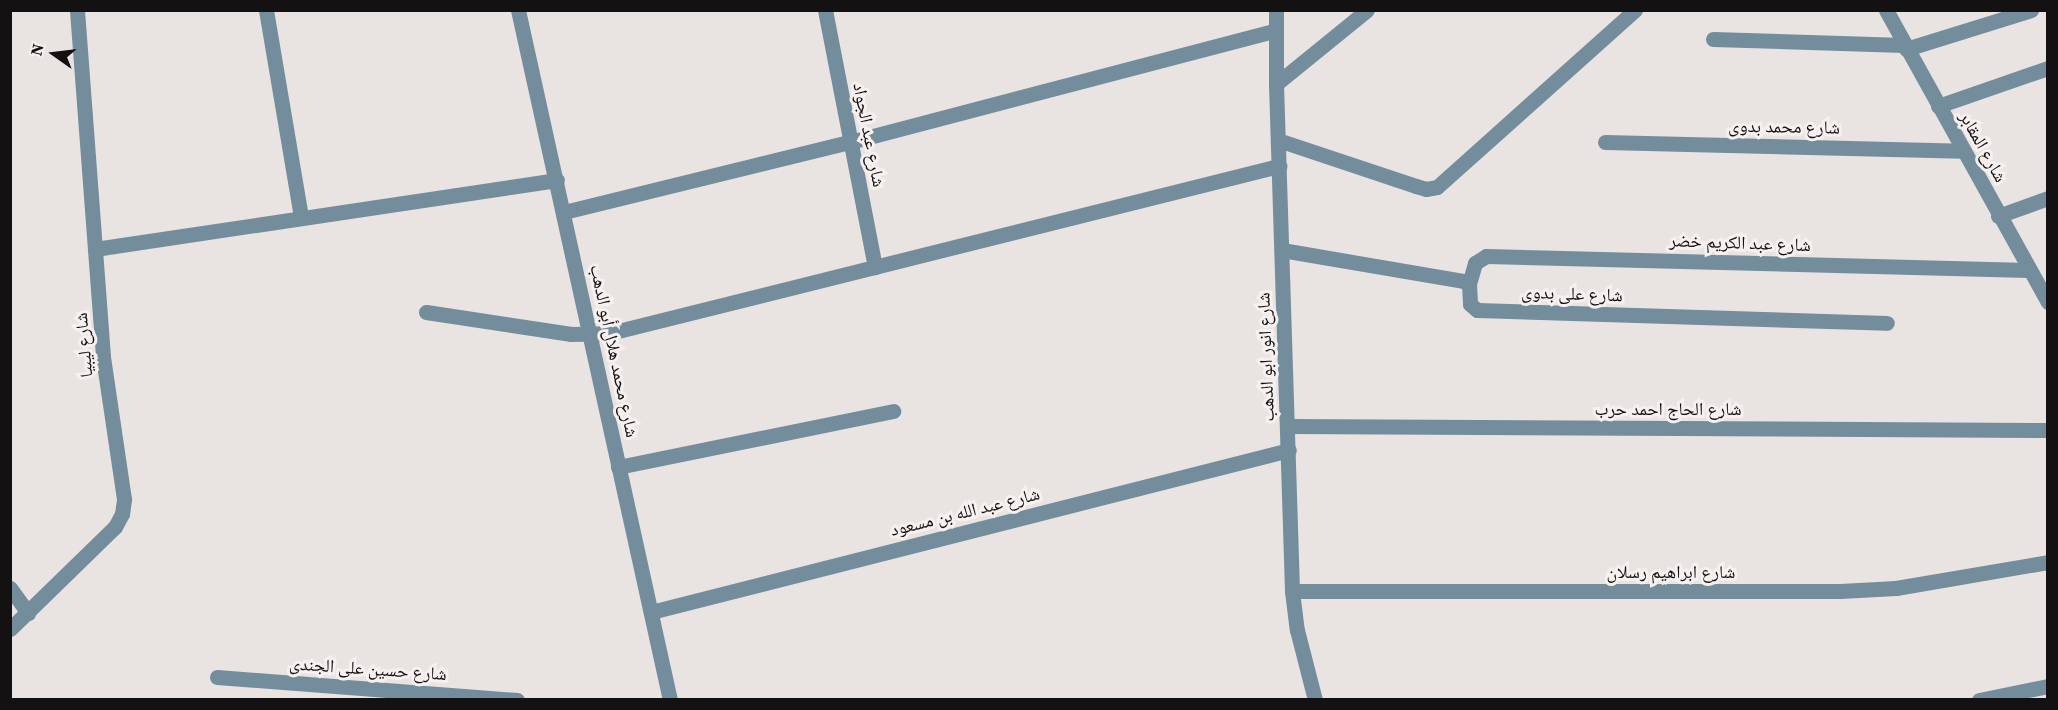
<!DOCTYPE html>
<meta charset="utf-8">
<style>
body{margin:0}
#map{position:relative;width:2058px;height:710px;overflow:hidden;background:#e9e4e2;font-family:"Source Serif 4","Noto Naskh Arabic",serif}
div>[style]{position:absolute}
.minor>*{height:15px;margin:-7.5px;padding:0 7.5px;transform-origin:7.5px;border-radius:7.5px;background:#738d9d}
.tertiary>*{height:15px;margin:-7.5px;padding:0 7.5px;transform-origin:7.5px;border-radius:7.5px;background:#738d9d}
span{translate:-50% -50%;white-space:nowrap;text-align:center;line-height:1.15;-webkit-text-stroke:6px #f6f1ef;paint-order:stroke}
.street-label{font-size:18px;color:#131111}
.frame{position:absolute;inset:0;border:12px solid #131111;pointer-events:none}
.north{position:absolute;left:24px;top:24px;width:60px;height:60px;-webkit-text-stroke:4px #f6f1ef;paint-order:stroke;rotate:284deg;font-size:16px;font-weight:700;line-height:24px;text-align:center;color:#131111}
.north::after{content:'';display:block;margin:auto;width:21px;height:27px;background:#131111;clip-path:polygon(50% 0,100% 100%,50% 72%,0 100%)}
</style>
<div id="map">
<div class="minor">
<div style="left:266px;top:10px;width:210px;rotate:80.4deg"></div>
<div style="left:518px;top:10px;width:707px;rotate:77.58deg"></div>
<div style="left:825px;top:10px;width:262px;rotate:79deg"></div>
<div style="left:1276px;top:10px;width:74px;rotate:90deg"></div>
<div style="left:1276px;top:84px;width:507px;rotate:88.19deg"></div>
<div style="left:1292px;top:591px;width:39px;rotate:83deg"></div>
<div style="left:1297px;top:630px;width:72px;rotate:75.6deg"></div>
<div style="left:1886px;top:10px;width:334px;rotate:61deg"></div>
<div style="left:1713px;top:39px;width:191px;rotate:1.8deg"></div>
<div style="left:1906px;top:49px;width:131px;rotate:-17.3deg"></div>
<div style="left:1276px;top:84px;width:117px;rotate:-39.1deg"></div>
<div style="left:1938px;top:106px;width:116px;rotate:-19.1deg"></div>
<div style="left:1278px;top:140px;width:145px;rotate:18.4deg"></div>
<div style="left:1416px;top:186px;width:10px;rotate:17deg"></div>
<div style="left:1426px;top:189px;width:11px;rotate:-10deg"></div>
<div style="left:1437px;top:187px;width:266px;rotate:-41.8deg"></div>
<div style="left:1605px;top:142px;width:357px;rotate:1.4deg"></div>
<div style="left:564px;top:212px;width:294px;rotate:-13.8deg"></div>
<div style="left:850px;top:142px;width:440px;rotate:-14.7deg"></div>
<div style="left:1998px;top:216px;width:53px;rotate:-19.8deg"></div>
<div style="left:95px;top:249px;width:467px;rotate:-8.5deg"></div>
<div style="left:1282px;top:250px;width:185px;rotate:9.7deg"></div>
<div style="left:1464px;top:281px;width:6px;rotate:31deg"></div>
<div style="left:1469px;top:284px;width:20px;rotate:87deg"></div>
<div style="left:1470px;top:304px;width:9px;rotate:41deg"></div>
<div style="left:1477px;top:310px;width:410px;rotate:1.8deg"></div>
<div style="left:1469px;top:284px;width:22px;rotate:-74deg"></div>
<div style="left:1475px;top:263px;width:13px;rotate:-32deg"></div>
<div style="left:1486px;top:256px;width:542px;rotate:1.48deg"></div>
<div style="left:426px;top:312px;width:147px;rotate:8.6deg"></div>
<div style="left:571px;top:334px;width:39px;rotate:-1deg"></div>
<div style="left:610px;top:333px;width:690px;rotate:-14.02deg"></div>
<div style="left:1288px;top:426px;width:760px;rotate:0.3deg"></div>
<div style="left:618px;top:467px;width:281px;rotate:-11.5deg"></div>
<div style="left:10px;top:588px;width:31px;rotate:54deg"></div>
<div style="left:1292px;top:591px;width:548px"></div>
<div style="left:1840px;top:591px;width:56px;rotate:-3.1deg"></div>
<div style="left:1896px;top:588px;width:154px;rotate:-9.7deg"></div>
<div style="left:651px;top:612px;width:658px;rotate:-14.25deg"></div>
<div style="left:10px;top:629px;width:146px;rotate:-44.2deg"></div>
<div style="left:115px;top:527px;width:15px;rotate:-62deg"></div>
<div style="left:122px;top:514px;width:15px;rotate:-82deg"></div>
<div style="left:124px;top:499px;width:145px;rotate:-98.4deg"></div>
<div style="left:103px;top:356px;width:347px;rotate:-94.3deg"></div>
<div style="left:217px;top:677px;width:301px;rotate:4.4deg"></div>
</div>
<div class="tertiary">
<div style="left:1979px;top:700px;width:70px;rotate:-11.5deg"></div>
</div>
<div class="street-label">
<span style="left:1784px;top:127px;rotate:1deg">شارع محمد بدوى</span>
<span style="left:869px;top:135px;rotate:79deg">شارع عبد الجواد</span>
<span style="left:1983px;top:147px;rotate:61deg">شارع المقابر</span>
<span style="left:1740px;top:243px;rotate:2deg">شارع عبد الكريم خضر</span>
<span style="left:1572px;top:294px;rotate:2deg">شارع على بدوى</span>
<span style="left:84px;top:345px;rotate:-95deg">شارع ليبيا</span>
<span style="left:614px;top:351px;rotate:78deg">شارع محمد هلال أبو الدهب</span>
<span style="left:1266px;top:357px;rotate:-92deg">شارع انور ابو الدهب</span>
<span style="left:1668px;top:409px">شارع الحاج احمد حرب</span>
<span style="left:965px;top:512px;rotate:-14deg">شارع عبد الله بن مسعود</span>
<span style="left:1671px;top:572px">شارع ابراهيم رسلان</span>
<span style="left:368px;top:669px;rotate:4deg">شارع حسين على الجندى</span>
</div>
<div class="frame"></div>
<div class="north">N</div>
</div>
